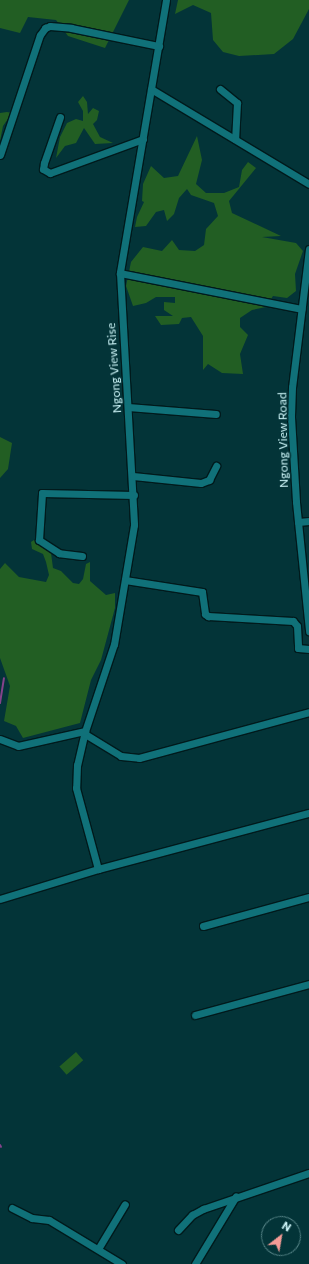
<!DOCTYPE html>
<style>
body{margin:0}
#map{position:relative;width:309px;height:1264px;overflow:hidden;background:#033438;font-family:Commissioner,sans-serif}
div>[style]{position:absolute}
.green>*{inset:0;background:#225e23;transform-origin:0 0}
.stream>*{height:2px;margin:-1px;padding:0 1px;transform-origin:1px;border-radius:1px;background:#84428b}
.roads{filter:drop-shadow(1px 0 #011a1c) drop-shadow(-1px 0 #011a1c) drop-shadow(0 1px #011a1c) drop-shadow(0 -1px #011a1c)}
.street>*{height:7px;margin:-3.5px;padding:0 3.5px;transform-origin:3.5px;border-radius:3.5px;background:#107179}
span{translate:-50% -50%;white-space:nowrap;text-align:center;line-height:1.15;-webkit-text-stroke:3.5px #033438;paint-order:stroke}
.street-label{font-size:12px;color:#d1f9fc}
.north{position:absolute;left:261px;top:1216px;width:40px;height:40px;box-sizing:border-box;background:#033438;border:1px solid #558386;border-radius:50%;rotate:31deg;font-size:11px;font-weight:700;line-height:16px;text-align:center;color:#d1f9fc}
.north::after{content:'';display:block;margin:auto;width:14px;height:18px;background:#f59b96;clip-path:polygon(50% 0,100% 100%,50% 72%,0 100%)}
</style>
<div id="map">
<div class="green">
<div style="clip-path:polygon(0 0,129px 0,105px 48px,68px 36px,56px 20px,28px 17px,20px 33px,0 28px)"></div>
<div style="clip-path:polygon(178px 0,309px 0,309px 9px,293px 39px,274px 54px,239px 56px,223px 52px,213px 40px,211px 13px,193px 5px,175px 14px)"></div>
<div style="clip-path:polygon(83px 96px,87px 102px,88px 114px,93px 108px,99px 111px,97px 120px,93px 124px,100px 137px,113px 143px,95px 144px,84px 128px,76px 143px,65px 146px,56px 158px,60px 137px,67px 123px,76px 119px,83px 121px,83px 111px,78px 102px)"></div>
<div style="clip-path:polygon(7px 112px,12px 113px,3px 126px,0 141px,0 113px)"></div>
<div style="clip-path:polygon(197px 136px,202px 160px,196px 184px,206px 193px,224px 193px,239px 187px,242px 170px,248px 162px,256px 168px,229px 201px,232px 213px,281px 236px,262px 237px,296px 243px,303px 251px,295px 274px,296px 291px,287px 298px,273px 296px,266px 307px,252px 310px,240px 318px,240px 327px,248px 335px,240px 354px,243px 374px,222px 373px,208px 364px,203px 370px,203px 336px,191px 317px,182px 318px,179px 324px,161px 325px,155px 316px,173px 316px,164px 310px,164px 302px,175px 303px,175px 297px,156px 297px,146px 303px,133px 306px,126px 286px,131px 262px,143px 247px,162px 251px,172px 240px,179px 250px,195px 251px,204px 245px,206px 229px,218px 216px,214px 203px,191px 195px,187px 189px,179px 198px,174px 214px,167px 221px,164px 210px,156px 212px,146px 226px,135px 227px,137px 217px,144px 202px,142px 201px,143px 184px,151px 166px,164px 178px,178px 176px)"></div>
<div style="clip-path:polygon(0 437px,12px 443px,8px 469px,0 478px)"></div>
<div style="clip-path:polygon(34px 540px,51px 553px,53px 568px,61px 571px,73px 583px,79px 584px,83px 579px,86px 564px,90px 562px,90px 581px,106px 595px,115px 593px,115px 608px,101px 660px,91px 680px,80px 723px,23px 738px,16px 726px,4px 721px,10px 686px,0 658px,0 569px,5px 563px,19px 577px,46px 582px,49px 575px,46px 562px,43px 554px,32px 549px,31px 542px)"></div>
<div style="left:76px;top:1052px;width:11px;height:22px;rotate:49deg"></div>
</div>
<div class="stream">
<div style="left:0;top:703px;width:25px;rotate:-81deg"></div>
<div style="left:0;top:1145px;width:2px;rotate:63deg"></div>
</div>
<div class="roads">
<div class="street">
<div style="left:166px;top:0;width:277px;rotate:99.6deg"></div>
<div style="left:120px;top:273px;width:252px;rotate:86.8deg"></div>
<div style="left:134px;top:525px;width:121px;rotate:99.5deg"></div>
<div style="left:114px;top:644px;width:92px;rotate:108.4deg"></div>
<div style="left:85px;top:731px;width:35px;rotate:103deg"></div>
<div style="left:77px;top:765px;width:23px;rotate:92deg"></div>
<div style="left:76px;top:788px;width:84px;rotate:74.8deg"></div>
<div style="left:98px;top:869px;width:218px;rotate:-14.9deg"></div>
<div style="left:151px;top:89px;width:184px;rotate:31deg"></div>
<div style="left:220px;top:89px;width:22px;rotate:39deg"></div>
<div style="left:237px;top:103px;width:36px;rotate:93deg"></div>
<div style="left:60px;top:117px;width:49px;rotate:109.2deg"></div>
<div style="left:44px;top:163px;width:6px;rotate:99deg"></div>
<div style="left:43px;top:169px;width:8px;rotate:30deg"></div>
<div style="left:50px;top:173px;width:99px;rotate:-20.1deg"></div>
<div style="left:0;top:155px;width:126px;rotate:-71.6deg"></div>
<div style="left:40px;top:35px;width:9px;rotate:-54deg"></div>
<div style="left:45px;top:28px;width:5px;rotate:-22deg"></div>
<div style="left:50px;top:26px;width:21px;rotate:5deg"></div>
<div style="left:71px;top:28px;width:90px;rotate:11.6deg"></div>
<div style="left:309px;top:249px;width:139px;rotate:97deg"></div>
<div style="left:292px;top:387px;width:30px;rotate:92deg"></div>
<div style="left:291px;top:417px;width:85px;rotate:86.6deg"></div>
<div style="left:296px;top:502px;width:130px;rotate:84.2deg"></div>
<div style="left:120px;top:273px;width:185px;rotate:11.2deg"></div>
<div style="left:128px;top:407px;width:88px;rotate:4.5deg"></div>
<div style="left:133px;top:476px;width:68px;rotate:5.9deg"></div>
<div style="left:201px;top:483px;width:9px;rotate:-21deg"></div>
<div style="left:209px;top:480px;width:16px;rotate:-63deg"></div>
<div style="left:298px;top:522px;width:11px;rotate:-5deg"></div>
<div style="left:82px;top:556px;width:23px;rotate:-173deg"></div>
<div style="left:59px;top:553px;width:24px;rotate:-147deg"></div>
<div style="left:39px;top:540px;width:47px;rotate:-86.3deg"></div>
<div style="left:42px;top:493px;width:92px;rotate:1.2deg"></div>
<div style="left:125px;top:580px;width:78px;rotate:8.9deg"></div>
<div style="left:202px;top:592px;width:22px;rotate:82deg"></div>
<div style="left:205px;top:614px;width:4px;rotate:34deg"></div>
<div style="left:208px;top:616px;width:85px;rotate:3.4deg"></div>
<div style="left:293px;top:621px;width:6px;rotate:51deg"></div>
<div style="left:297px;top:626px;width:22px;rotate:87deg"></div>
<div style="left:298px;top:648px;width:11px;rotate:5deg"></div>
<div style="left:85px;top:734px;width:42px;rotate:31.4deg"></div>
<div style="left:121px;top:756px;width:18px;rotate:6deg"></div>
<div style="left:139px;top:758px;width:176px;rotate:-15.1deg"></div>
<div style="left:0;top:739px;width:19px;rotate:21deg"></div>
<div style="left:18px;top:746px;width:69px;rotate:-12.6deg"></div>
<div style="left:0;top:899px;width:102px;rotate:-17deg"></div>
<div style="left:203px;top:926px;width:110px;rotate:-15.3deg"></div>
<div style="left:195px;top:1015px;width:118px;rotate:-15.2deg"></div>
<div style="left:12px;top:1208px;width:22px;rotate:27deg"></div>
<div style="left:32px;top:1218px;width:17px;rotate:7deg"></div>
<div style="left:49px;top:1220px;width:85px;rotate:31.1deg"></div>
<div style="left:178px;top:1230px;width:21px;rotate:-47deg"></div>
<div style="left:192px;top:1215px;width:13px;rotate:-29deg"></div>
<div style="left:203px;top:1209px;width:112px;rotate:-18.8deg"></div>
<div style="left:98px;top:1249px;width:52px;rotate:-59deg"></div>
<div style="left:195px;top:1264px;width:79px;rotate:-58.9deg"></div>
</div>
</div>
<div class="street-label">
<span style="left:114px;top:368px;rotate:-94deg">Ngong View Rise</span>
<span style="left:283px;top:440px;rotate:-91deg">Ngong View Road</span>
</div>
<div class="north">N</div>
</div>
